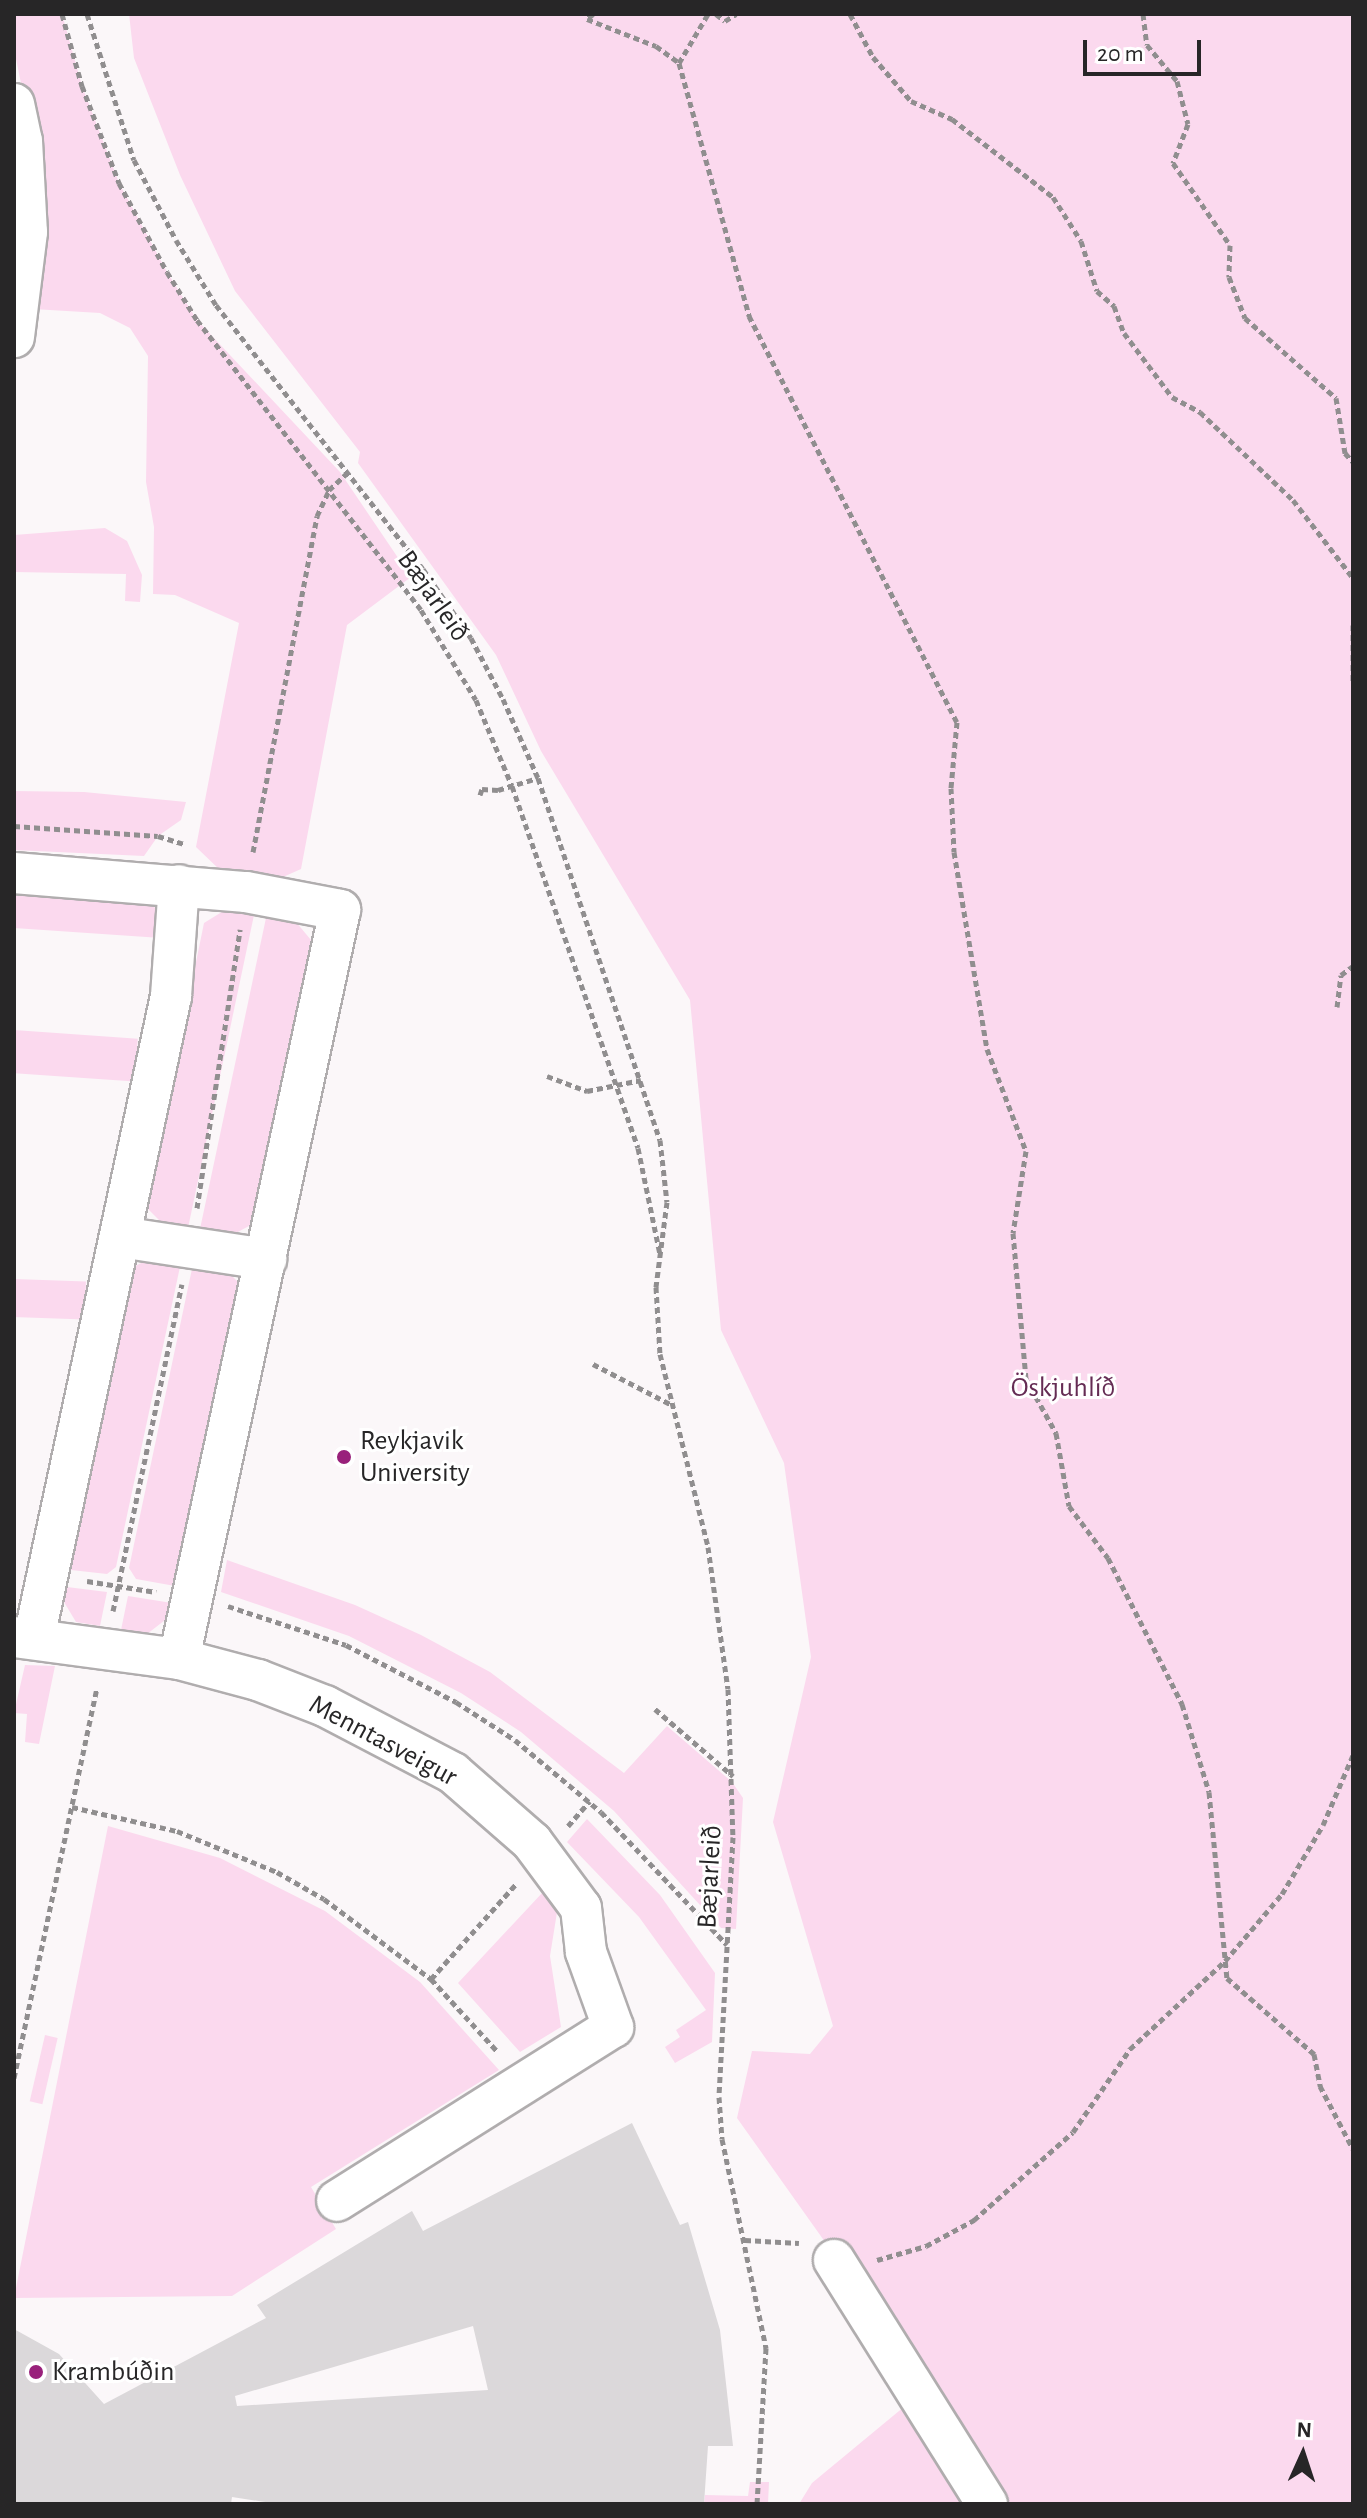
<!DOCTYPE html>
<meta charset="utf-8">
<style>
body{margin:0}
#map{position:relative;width:1367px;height:2518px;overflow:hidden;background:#fbf7f9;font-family:"Alegreya Sans",sans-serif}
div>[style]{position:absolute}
.green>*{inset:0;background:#fbd9ee;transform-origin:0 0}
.building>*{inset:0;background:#dbd8da}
.path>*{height:5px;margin-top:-2.5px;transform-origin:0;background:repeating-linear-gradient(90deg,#908e8f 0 6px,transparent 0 10px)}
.roads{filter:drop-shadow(2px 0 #b0adae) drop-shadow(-2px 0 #b0adae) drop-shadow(0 2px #b0adae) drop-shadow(0 -2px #b0adae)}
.minor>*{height:40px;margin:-20px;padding:0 20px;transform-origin:20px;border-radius:20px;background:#fff}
.dots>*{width:22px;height:22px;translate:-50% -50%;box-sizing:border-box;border:4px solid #fff;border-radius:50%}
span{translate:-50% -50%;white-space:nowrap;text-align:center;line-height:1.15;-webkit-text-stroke:6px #fff;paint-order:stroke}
.street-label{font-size:28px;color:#272627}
.park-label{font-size:28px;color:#652c54}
.poi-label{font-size:28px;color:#272627}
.left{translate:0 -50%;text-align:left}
.frame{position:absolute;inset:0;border:16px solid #272627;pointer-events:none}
.north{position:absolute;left:1263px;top:2414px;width:80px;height:80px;-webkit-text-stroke:6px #fff;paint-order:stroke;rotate:3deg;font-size:22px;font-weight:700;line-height:32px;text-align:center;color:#272627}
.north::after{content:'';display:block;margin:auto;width:28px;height:36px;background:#272627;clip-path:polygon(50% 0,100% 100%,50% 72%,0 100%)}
.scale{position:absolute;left:1083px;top:40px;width:118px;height:36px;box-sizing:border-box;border:4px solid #272627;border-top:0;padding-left:10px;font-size:24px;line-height:28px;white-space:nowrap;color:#272627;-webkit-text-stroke:6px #fff;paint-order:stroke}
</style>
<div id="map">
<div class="green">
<div style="clip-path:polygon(14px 14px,62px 14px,82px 86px,119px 183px,167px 272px,197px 320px,340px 472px,411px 577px,347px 625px,301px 869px,274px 881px,221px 871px,196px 847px,239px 623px,175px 595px,153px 594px,154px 527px,146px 482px,148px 356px,130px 328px,100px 313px,33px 309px,35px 152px,14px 49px)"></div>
<div style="clip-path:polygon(129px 14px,1353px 14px,1353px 2504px,799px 2504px,812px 2483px,928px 2387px,737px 2118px,752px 2051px,810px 2054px,833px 2026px,773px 1822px,811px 1657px,784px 1463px,721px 1330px,690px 1000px,541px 751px,496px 655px,358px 463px,360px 452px,235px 291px,180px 175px,134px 58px)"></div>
<div style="clip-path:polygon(105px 528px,127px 541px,142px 575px,140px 602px,125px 601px,126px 574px,14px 572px,14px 535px)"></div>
<div style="clip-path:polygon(14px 791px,84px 792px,186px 802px,181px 820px,158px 836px,144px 856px,14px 850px)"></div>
<div style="clip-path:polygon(14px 895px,143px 901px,159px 910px,161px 938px,14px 928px)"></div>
<div style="clip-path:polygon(225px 910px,254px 915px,188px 1228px,162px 1223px,146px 1207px,204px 923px)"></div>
<div style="clip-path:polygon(266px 918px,296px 922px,311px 940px,251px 1225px,232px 1235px,200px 1229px)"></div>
<div style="left:14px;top:1030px;width:124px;height:43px;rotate:4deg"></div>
<div style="clip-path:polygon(152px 1258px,181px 1262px,116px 1567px,107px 1574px,71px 1570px,133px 1267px)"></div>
<div style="clip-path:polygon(193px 1264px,226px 1270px,239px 1283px,175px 1586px,136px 1579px,129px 1568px)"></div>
<div style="left:14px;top:1279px;width:72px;height:38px;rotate:2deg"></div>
<div style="clip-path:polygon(227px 1560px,355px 1605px,421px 1635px,490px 1672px,624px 1773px,667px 1726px,732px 1782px,743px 1798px,736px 1929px,721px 1928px,614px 1811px,521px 1732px,461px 1693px,349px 1636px,221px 1592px)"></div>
<div style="clip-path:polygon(67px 1587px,107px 1592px,100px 1626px,76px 1622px,64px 1602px)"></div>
<div style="clip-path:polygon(128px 1596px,172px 1603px,169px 1617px,147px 1634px,121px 1630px)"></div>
<div style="clip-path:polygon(25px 1665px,55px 1666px,39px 1744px,25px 1742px,27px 1714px,14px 1713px)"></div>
<div style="clip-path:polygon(587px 1819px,660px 1895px,715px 1973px,712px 2042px,675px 2063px,665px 2047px,680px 2037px,676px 2030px,706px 2010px,639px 1917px,567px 1842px)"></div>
<div style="clip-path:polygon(108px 1826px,220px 1858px,325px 1911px,420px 1982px,499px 2070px,311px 2187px,336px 2229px,232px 2296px,14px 2298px)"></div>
<div style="clip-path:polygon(543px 1892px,558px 1906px,550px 1956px,561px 2027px,520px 2052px,458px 1983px)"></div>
<div style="left:45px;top:2035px;width:13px;height:68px;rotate:13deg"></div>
<div style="clip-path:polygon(750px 2482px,769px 2482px,768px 2504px,704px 2504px,705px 2495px,748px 2496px)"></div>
</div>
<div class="building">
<div style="clip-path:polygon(evenodd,632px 2123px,680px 2225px,688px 2222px,720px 2330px,733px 2446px,708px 2446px,704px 2504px,278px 2504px,232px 2497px,231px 2504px,14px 2504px,14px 2329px,59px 2354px,104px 2404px,266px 2318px,257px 2305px,412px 2211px,423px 2231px,632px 2123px,473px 2326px,488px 2390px,237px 2406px,235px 2396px,473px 2326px)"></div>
</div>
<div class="path">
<div style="left:62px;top:14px;width:75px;rotate:74.5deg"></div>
<div style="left:82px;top:86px;width:104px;rotate:69.1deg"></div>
<div style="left:119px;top:183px;width:101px;rotate:61.7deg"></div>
<div style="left:167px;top:272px;width:57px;rotate:58deg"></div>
<div style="left:197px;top:320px;width:366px;rotate:52.3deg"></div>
<div style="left:421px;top:610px;width:105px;rotate:58.6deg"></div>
<div style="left:476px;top:700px;width:93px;rotate:67.3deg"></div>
<div style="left:512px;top:786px;width:383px;rotate:70.8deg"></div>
<div style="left:638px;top:1148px;width:108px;rotate:78.3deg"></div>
<div style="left:87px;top:14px;width:153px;rotate:72.2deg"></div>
<div style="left:134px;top:160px;width:90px;rotate:62.3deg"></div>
<div style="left:176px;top:240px;width:76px;rotate:58.4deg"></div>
<div style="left:216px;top:305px;width:335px;rotate:51.9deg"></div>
<div style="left:423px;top:569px;width:84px;rotate:55.2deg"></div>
<div style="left:471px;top:638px;width:69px;rotate:62.3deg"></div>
<div style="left:503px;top:699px;width:86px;rotate:66.1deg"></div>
<div style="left:538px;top:778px;width:382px;rotate:71.4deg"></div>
<div style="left:660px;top:1140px;width:62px;rotate:83.6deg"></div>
<div style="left:667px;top:1202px;width:86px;rotate:97.4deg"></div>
<div style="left:656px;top:1287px;width:67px;rotate:86.6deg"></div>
<div style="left:660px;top:1354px;width:199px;rotate:76deg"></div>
<div style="left:708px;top:1547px;width:143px;rotate:82deg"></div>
<div style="left:728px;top:1689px;width:148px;rotate:88.1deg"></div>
<div style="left:733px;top:1837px;width:260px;rotate:93.1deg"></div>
<div style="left:719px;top:2097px;width:42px;rotate:85.9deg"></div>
<div style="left:722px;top:2139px;width:214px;rotate:78.1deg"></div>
<div style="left:766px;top:2348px;width:156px;rotate:93.3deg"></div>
<div style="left:593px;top:14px;width:8px;rotate:140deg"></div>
<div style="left:587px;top:19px;width:74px;rotate:21.4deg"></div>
<div style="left:656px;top:46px;width:29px;rotate:36deg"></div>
<div style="left:679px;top:63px;width:263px;rotate:74.5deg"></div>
<div style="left:749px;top:316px;width:456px;rotate:62.9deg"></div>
<div style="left:957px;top:722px;width:66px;rotate:95.2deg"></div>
<div style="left:951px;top:788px;width:64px;rotate:87.3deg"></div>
<div style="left:954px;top:852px;width:200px;rotate:80.5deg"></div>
<div style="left:987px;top:1049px;width:109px;rotate:69.1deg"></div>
<div style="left:1026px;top:1151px;width:83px;rotate:99deg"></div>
<div style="left:1013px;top:1233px;width:147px;rotate:84.9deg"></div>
<div style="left:1026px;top:1379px;width:62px;rotate:60.9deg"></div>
<div style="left:1056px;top:1433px;width:74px;rotate:79.9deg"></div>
<div style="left:1069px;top:1506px;width:65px;rotate:53.1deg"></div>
<div style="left:1108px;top:1558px;width:164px;rotate:63.1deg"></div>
<div style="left:1182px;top:1704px;width:92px;rotate:72.9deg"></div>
<div style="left:1209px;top:1792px;width:187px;rotate:84.5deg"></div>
<div style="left:1227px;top:1978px;width:116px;rotate:41.1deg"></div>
<div style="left:1314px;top:2054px;width:33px;rotate:79deg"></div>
<div style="left:1320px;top:2086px;width:71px;rotate:62.4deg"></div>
<div style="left:716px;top:14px;width:11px;rotate:38deg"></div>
<div style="left:725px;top:21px;width:13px;rotate:-32deg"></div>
<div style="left:850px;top:14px;width:49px;rotate:61.9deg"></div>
<div style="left:873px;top:57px;width:58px;rotate:49.2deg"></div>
<div style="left:911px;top:101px;width:45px;rotate:23.7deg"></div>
<div style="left:952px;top:119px;width:128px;rotate:37.7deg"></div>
<div style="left:1053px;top:197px;width:52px;rotate:57.5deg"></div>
<div style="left:1081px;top:241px;width:52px;rotate:72.3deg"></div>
<div style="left:1097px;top:291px;width:23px;rotate:41deg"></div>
<div style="left:1114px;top:306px;width:29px;rotate:70deg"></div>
<div style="left:1124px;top:333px;width:80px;rotate:53.1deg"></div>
<div style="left:1172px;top:397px;width:32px;rotate:28deg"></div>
<div style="left:1200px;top:412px;width:128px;rotate:43.4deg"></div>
<div style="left:1293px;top:500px;width:98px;rotate:52.4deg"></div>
<div style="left:1143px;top:14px;width:31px;rotate:83deg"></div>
<div style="left:1147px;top:45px;width:47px;rotate:50.2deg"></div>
<div style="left:1177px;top:81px;width:44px;rotate:75.7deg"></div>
<div style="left:1188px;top:124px;width:42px;rotate:111deg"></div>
<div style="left:1173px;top:163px;width:100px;rotate:55.2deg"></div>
<div style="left:1230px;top:245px;width:32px;rotate:92deg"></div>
<div style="left:1229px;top:277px;width:44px;rotate:68.7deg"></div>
<div style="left:1245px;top:318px;width:121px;rotate:41.3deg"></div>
<div style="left:1336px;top:398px;width:56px;rotate:80.7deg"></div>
<div style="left:1345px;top:453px;width:12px;rotate:48deg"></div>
<div style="left:679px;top:63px;width:57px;rotate:-59.4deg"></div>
<div style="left:1353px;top:625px;width:58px;rotate:90deg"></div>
<div style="left:480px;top:795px;width:6px;rotate:-72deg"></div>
<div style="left:482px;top:789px;width:16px;rotate:4deg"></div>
<div style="left:498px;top:790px;width:42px;rotate:-16.7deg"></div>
<div style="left:14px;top:826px;width:144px;rotate:4deg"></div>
<div style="left:158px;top:836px;width:27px;rotate:17deg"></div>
<div style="left:253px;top:852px;width:342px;rotate:-79.2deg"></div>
<div style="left:317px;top:516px;width:29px;rotate:-65deg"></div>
<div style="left:329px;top:490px;width:25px;rotate:-43deg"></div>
<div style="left:1337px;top:1007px;width:32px;rotate:-83deg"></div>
<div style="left:1341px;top:975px;width:15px;rotate:-37deg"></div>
<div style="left:547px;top:1076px;width:43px;rotate:20.6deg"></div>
<div style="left:587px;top:1091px;width:55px;rotate:-11.5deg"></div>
<div style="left:197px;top:1208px;width:282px;rotate:-81.2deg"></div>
<div style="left:593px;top:1364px;width:89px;rotate:27.4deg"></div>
<div style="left:87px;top:1581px;width:70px;rotate:9.1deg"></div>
<div style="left:228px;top:1606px;width:124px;rotate:18.3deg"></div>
<div style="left:346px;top:1645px;width:124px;rotate:27.4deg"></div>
<div style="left:456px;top:1702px;width:70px;rotate:32.8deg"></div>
<div style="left:515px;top:1740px;width:112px;rotate:39.9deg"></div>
<div style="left:601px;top:1812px;width:183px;rotate:46.5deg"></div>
<div style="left:113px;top:1611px;width:334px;rotate:-78.1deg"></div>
<div style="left:655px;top:1709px;width:103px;rotate:40.7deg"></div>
<div style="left:72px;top:1807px;width:108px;rotate:12.9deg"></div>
<div style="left:177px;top:1831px;width:108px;rotate:22.3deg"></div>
<div style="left:277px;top:1872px;width:54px;rotate:29.9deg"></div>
<div style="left:324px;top:1899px;width:134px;rotate:36.8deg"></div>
<div style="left:431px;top:1979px;width:99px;rotate:47.5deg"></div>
<div style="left:568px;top:1826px;width:33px;rotate:-49deg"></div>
<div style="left:431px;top:1979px;width:127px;rotate:-48.2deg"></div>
<div style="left:14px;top:2078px;width:399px;rotate:-78deg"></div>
<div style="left:745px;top:2240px;width:54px;rotate:3.2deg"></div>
<div style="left:877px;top:2260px;width:51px;rotate:-15.9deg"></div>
<div style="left:926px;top:2246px;width:55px;rotate:-28.4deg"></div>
<div style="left:974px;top:2220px;width:132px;rotate:-41.6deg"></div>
<div style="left:1073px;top:2132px;width:101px;rotate:-55.5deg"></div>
<div style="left:1130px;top:2049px;width:129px;rotate:-42.8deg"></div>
<div style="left:1225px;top:1961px;width:88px;rotate:-49.6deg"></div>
<div style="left:1282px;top:1894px;width:80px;rotate:-59.3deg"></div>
<div style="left:1323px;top:1825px;width:76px;rotate:-66.8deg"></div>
</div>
<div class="roads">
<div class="minor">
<div style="left:14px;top:104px;width:38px;rotate:78deg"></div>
<div style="left:22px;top:141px;width:91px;rotate:86.9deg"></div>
<div style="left:27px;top:232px;width:106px;rotate:97.1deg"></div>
<div style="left:14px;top:873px;width:233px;rotate:4.7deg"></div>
<div style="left:246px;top:892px;width:96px;rotate:10.8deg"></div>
<div style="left:340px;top:910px;width:766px;rotate:102.13deg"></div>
<div style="left:120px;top:1237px;width:148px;rotate:8.6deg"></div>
<div style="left:14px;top:1637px;width:166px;rotate:7.6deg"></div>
<div style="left:179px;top:1659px;width:82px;rotate:14.9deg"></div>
<div style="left:258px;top:1680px;width:72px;rotate:21.2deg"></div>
<div style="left:325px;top:1706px;width:144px;rotate:27.6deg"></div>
<div style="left:453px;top:1773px;width:105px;rotate:41.1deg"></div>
<div style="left:532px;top:1842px;width:82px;rotate:53.4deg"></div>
<div style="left:581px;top:1908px;width:44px;rotate:83.5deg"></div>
<div style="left:586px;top:1952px;width:80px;rotate:70.2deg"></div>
<div style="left:613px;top:2027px;width:326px;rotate:147.8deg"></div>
<div style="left:34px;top:1638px;width:656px;rotate:-77.95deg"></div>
<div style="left:171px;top:996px;width:111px;rotate:-85.9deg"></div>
<div style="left:834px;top:2260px;width:288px;rotate:57.9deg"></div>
</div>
</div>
<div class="dots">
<div style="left:344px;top:1457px;background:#99217b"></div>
<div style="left:36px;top:2372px;background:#99217b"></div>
</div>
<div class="street-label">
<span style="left:433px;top:596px;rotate:55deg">Bæjarleið</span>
<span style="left:383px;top:1741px;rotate:28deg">Menntasveigur</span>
<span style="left:710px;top:1877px;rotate:-87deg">Bæjarleið</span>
</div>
<div class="park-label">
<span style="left:1063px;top:1388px">Öskjuhlíð</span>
</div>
<div class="poi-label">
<span class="left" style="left:360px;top:1457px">Reykjavik<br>University</span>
<span class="left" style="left:52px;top:2372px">Krambúðin</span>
</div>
<div class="frame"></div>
<div class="north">N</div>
<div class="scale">20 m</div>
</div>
